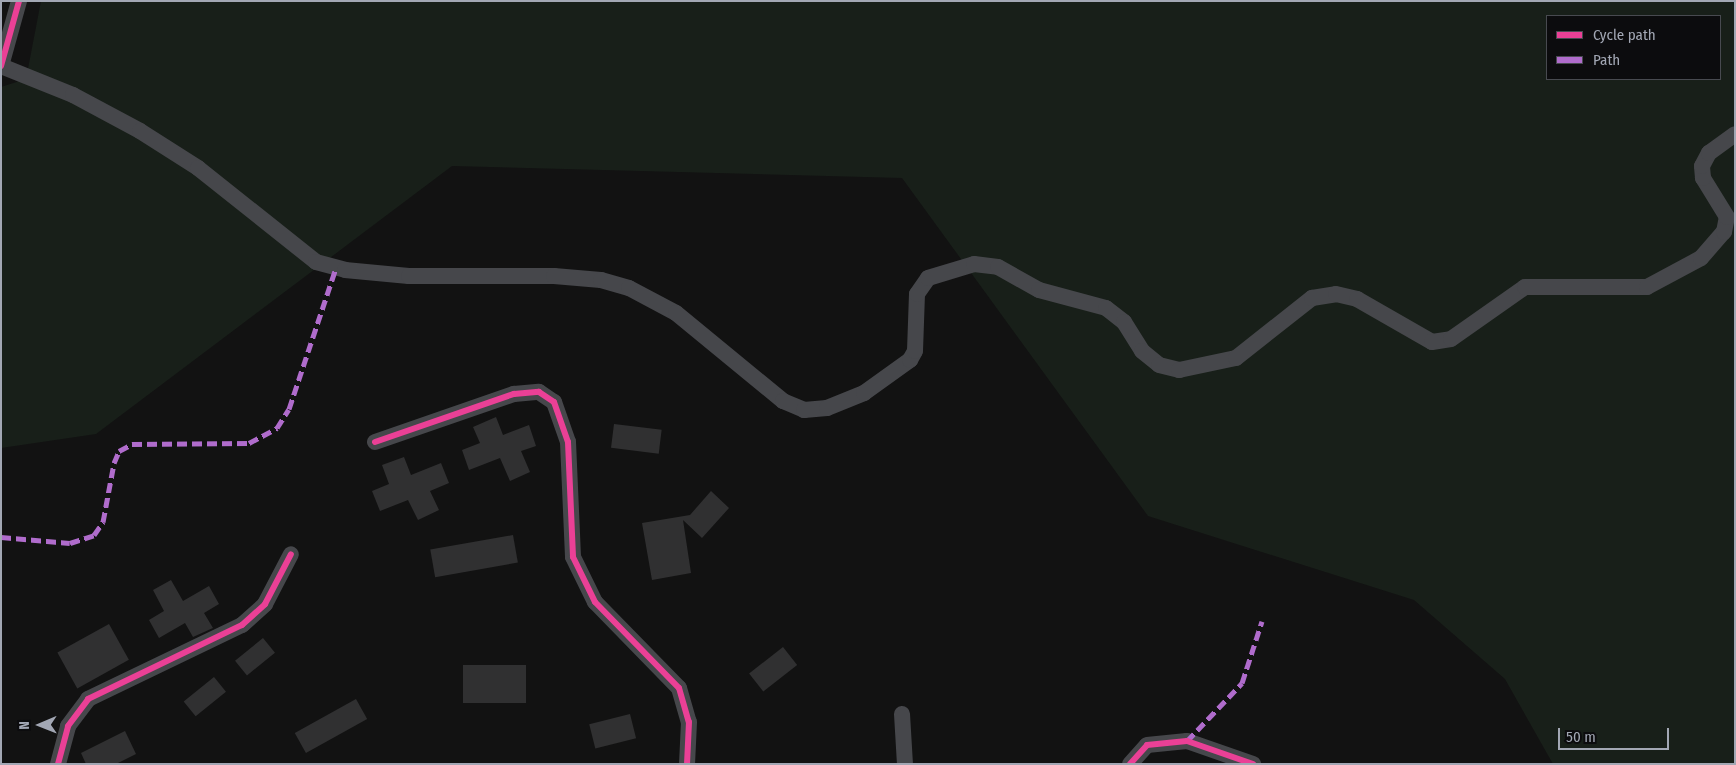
<!DOCTYPE html>
<style>
body{margin:0}
#map{position:relative;width:1736px;height:765px;overflow:hidden;background:#121212;font-family:"Fira Sans Condensed",sans-serif}
div>[style]{position:absolute}
.green>*{inset:0;background:#181f19}
.building>*{inset:0;background:#303031;transform-origin:0 0}
.minor>*{height:16px;margin:-8px;padding:0 8px;transform-origin:8px;border-radius:8px;background:#46474b}
.quiet>*{height:5px;margin-top:-2.5px;transform-origin:0;background:repeating-linear-gradient(90deg,#b06ccc 0 10px,transparent 0 15px)}
.cycleway>*{height:6px;margin:-3px;padding:0 3px;transform-origin:3px;border-radius:3px;background:#ea4096}
span{translate:-50% -50%;white-space:nowrap;text-align:center;line-height:1.15;-webkit-text-stroke:5px #0c0c0e;paint-order:stroke}
.frame{position:absolute;inset:0;border:2px solid #a2a7b4;pointer-events:none}
.legend{position:absolute;left:1546px;top:15px;width:175px;height:65px;box-sizing:border-box;background:#0c0c0e;border:1px solid #484a50;margin:0;padding:6px 9px;list-style:none;font-size:15px;color:#a2a7b4}
.legend li{display:flex;align-items:center;gap:10px;height:25px}
.legend b{width:25px;border:1px solid #484a50}
.north{position:absolute;left:15px;top:700px;width:50px;height:50px;-webkit-text-stroke:4px #0c0c0e;paint-order:stroke;rotate:269deg;font-size:14px;font-weight:700;line-height:20px;text-align:center;color:#a2a7b4}
.north::after{content:'';display:block;margin:auto;width:18px;height:22px;background:#a2a7b4;clip-path:polygon(50% 0,100% 100%,50% 72%,0 100%)}
.scale{position:absolute;left:1558px;top:728px;width:111px;height:22px;box-sizing:border-box;border:2px solid #a2a7b4;border-top:0;padding-left:6px;font-size:15px;line-height:18px;white-space:nowrap;color:#a2a7b4;-webkit-text-stroke:4px #0c0c0e;paint-order:stroke}
</style>
<div id="map">
<div class="green">
<div style="clip-path:polygon(evenodd,41px 1px,1735px 1px,1735px 764px,1553px 764px,1505px 679px,1414px 600px,1148px 516px,902px 178px,452px 166px,96px 434px,1px 448px,1px 87px,26px 79px,41px 1px,1547px 16px,1720px 16px,1720px 79px,1547px 79px,1547px 16px)"></div>
</div>
<div class="building">
<div style="clip-path:polygon(496px 417px,503px 435px,529px 425px,536px 446px,521px 451px,530px 472px,510px 481px,500px 458px,469px 470px,462px 450px,480px 443px,473px 427px)"></div>
<div style="left:614px;top:424px;width:48px;height:24px;rotate:7deg"></div>
<div style="clip-path:polygon(404px 457px,411px 475px,441px 463px,449px 483px,430px 491px,439px 510px,418px 520px,408px 500px,380px 511px,372px 491px,389px 484px,382px 465px)"></div>
<div style="clip-path:polygon(711px 491px,729px 508px,702px 538px,683px 520px,691px 573px,652px 580px,642px 523px,690px 515px)"></div>
<div style="left:513px;top:535px;width:28px;height:84px;rotate:80deg"></div>
<div style="clip-path:polygon(171px 580px,183px 601px,209px 586px,219px 604px,204px 613px,213px 628px,193px 637px,185px 623px,159px 638px,149px 620px,164px 611px,153px 590px)"></div>
<div style="left:109px;top:624px;width:41px;height:59px;rotate:61deg"></div>
<div style="left:263px;top:638px;width:19px;height:36px;rotate:51deg"></div>
<div style="left:783px;top:647px;width:23px;height:43px;rotate:52deg"></div>
<div style="left:526px;top:665px;width:38px;height:63px;rotate:90deg"></div>
<div style="left:214px;top:677px;width:19px;height:39px;rotate:51deg"></div>
<div style="left:356px;top:699px;width:23px;height:70px;rotate:61deg"></div>
<div style="left:630px;top:714px;width:25px;height:42px;rotate:76deg"></div>
<div style="clip-path:polygon(125px 731px,136px 754px,116px 764px,86px 764px,81px 753px)"></div>
</div>
<div class="minor">
<div style="left:19px;top:1px;width:67px;rotate:105.5deg"></div>
<div style="left:1px;top:66px;width:78px;rotate:21.9deg"></div>
<div style="left:73px;top:95px;width:76px;rotate:28.2deg"></div>
<div style="left:140px;top:131px;width:69px;rotate:32.5deg"></div>
<div style="left:198px;top:168px;width:151px;rotate:38.5deg"></div>
<div style="left:316px;top:262px;width:30px;rotate:15deg"></div>
<div style="left:345px;top:270px;width:64px;rotate:5.4deg"></div>
<div style="left:409px;top:276px;width:145px"></div>
<div style="left:554px;top:276px;width:47px;rotate:4.9deg"></div>
<div style="left:601px;top:280px;width:29px;rotate:16deg"></div>
<div style="left:629px;top:288px;width:53px;rotate:28deg"></div>
<div style="left:676px;top:313px;width:139px;rotate:39.4deg"></div>
<div style="left:783px;top:401px;width:23px;rotate:23deg"></div>
<div style="left:804px;top:410px;width:23px;rotate:-5deg"></div>
<div style="left:827px;top:408px;width:40px;rotate:-22deg"></div>
<div style="left:864px;top:393px;width:57px;rotate:-35.7deg"></div>
<div style="left:910px;top:360px;width:10px;rotate:-61deg"></div>
<div style="left:915px;top:351px;width:57px;rotate:-88deg"></div>
<div style="left:917px;top:294px;width:19px;rotate:-55deg"></div>
<div style="left:928px;top:278px;width:48px;rotate:-16.9deg"></div>
<div style="left:974px;top:264px;width:24px;rotate:7deg"></div>
<div style="left:998px;top:267px;width:47px;rotate:29.3deg"></div>
<div style="left:1039px;top:290px;width:69px;rotate:15deg"></div>
<div style="left:1106px;top:308px;width:23px;rotate:38deg"></div>
<div style="left:1124px;top:322px;width:34px;rotate:58deg"></div>
<div style="left:1142px;top:351px;width:22px;rotate:39deg"></div>
<div style="left:1159px;top:365px;width:21px;rotate:14deg"></div>
<div style="left:1179px;top:370px;width:58px;rotate:-11.9deg"></div>
<div style="left:1236px;top:358px;width:97px;rotate:-38.3deg"></div>
<div style="left:1312px;top:298px;width:24px;rotate:-9deg"></div>
<div style="left:1336px;top:294px;width:22px;rotate:13deg"></div>
<div style="left:1357px;top:299px;width:86px;rotate:29.8deg"></div>
<div style="left:1432px;top:342px;width:19px;rotate:-9deg"></div>
<div style="left:1451px;top:339px;width:90px;rotate:-35.1deg"></div>
<div style="left:1525px;top:287px;width:122px"></div>
<div style="left:1647px;top:287px;width:61px;rotate:-28.2deg"></div>
<div style="left:1701px;top:258px;width:35px;rotate:-49deg"></div>
<div style="left:1724px;top:232px;width:15px;rotate:-79deg"></div>
<div style="left:1727px;top:217px;width:46px;rotate:-121.6deg"></div>
<div style="left:1703px;top:178px;width:12px;rotate:-95deg"></div>
<div style="left:1702px;top:166px;width:15px;rotate:-62deg"></div>
<div style="left:1709px;top:153px;width:32px;rotate:-36deg"></div>
<div style="left:375px;top:442px;width:147px;rotate:-19.1deg"></div>
<div style="left:514px;top:394px;width:25px;rotate:-5deg"></div>
<div style="left:539px;top:392px;width:18px;rotate:34deg"></div>
<div style="left:554px;top:402px;width:42px;rotate:70.7deg"></div>
<div style="left:568px;top:442px;width:115px;rotate:87.5deg"></div>
<div style="left:573px;top:557px;width:50px;rotate:63.9deg"></div>
<div style="left:595px;top:602px;width:120px;rotate:45.7deg"></div>
<div style="left:679px;top:688px;width:35px;rotate:74deg"></div>
<div style="left:689px;top:722px;width:42px;rotate:92.7deg"></div>
<div style="left:902px;top:714px;width:50px;rotate:86.6deg"></div>
<div style="left:58px;top:764px;width:39px;rotate:-75deg"></div>
<div style="left:68px;top:726px;width:34px;rotate:-53deg"></div>
<div style="left:88px;top:699px;width:171px;rotate:-25.7deg"></div>
<div style="left:242px;top:625px;width:31px;rotate:-42deg"></div>
<div style="left:265px;top:604px;width:56px;rotate:-62.5deg"></div>
<div style="left:1130px;top:764px;width:25px;rotate:-48deg"></div>
<div style="left:1147px;top:745px;width:40px;rotate:-5.7deg"></div>
<div style="left:1187px;top:741px;width:70px;rotate:19.2deg"></div>
</div>
<div class="quiet">
<div style="left:1px;top:537px;width:69px;rotate:5deg"></div>
<div style="left:70px;top:543px;width:25px;rotate:-18deg"></div>
<div style="left:94px;top:535px;width:16px;rotate:-55deg"></div>
<div style="left:103px;top:522px;width:60px;rotate:-79.4deg"></div>
<div style="left:114px;top:463px;width:13px;rotate:-67deg"></div>
<div style="left:119px;top:451px;width:15px;rotate:-28deg"></div>
<div style="left:132px;top:444px;width:117px;rotate:-0.5deg"></div>
<div style="left:249px;top:443px;width:32px;rotate:-28deg"></div>
<div style="left:277px;top:428px;width:22px;rotate:-58deg"></div>
<div style="left:289px;top:409px;width:149px;rotate:-71.6deg"></div>
<div style="left:1187px;top:741px;width:80px;rotate:-46.5deg"></div>
<div style="left:1242px;top:683px;width:65px;rotate:-72.1deg"></div>
</div>
<div class="cycleway">
<div style="left:1px;top:66px;width:67px;rotate:-74.5deg"></div>
<div style="left:375px;top:442px;width:147px;rotate:-19.1deg"></div>
<div style="left:514px;top:394px;width:25px;rotate:-5deg"></div>
<div style="left:539px;top:392px;width:18px;rotate:34deg"></div>
<div style="left:554px;top:402px;width:42px;rotate:70.7deg"></div>
<div style="left:568px;top:442px;width:115px;rotate:87.5deg"></div>
<div style="left:573px;top:557px;width:50px;rotate:63.9deg"></div>
<div style="left:595px;top:602px;width:120px;rotate:45.7deg"></div>
<div style="left:679px;top:688px;width:35px;rotate:74deg"></div>
<div style="left:689px;top:722px;width:42px;rotate:92.7deg"></div>
<div style="left:58px;top:764px;width:39px;rotate:-75deg"></div>
<div style="left:68px;top:726px;width:34px;rotate:-53deg"></div>
<div style="left:88px;top:699px;width:171px;rotate:-25.7deg"></div>
<div style="left:242px;top:625px;width:31px;rotate:-42deg"></div>
<div style="left:265px;top:604px;width:56px;rotate:-62.5deg"></div>
<div style="left:1130px;top:764px;width:25px;rotate:-48deg"></div>
<div style="left:1147px;top:745px;width:40px;rotate:-5.7deg"></div>
<div style="left:1187px;top:741px;width:70px;rotate:19.2deg"></div>
</div>
<div class="frame"></div>
<ul class="legend">
<li><b style="height:6px;background:#ea4096"></b>Cycle path</li>
<li><b style="height:6px;background:#b06ccc"></b>Path</li>
</ul>
<div class="north">N</div>
<div class="scale">50 m</div>
</div>
